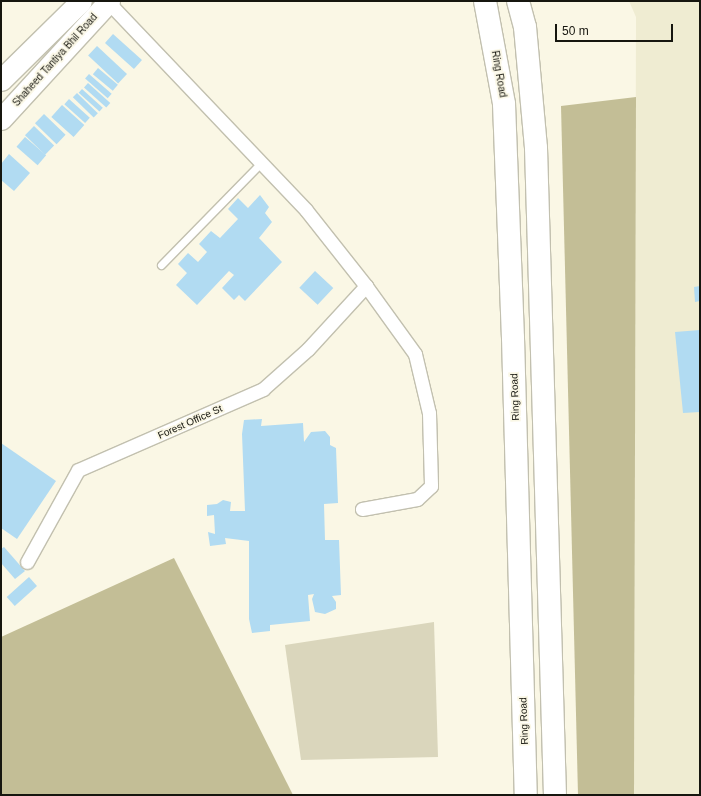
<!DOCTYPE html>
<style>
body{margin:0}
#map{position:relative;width:701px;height:796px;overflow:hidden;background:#faf7e5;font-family:Helvetica,sans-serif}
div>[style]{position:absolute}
.built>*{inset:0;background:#efecd2}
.green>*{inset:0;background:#dad6bc}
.forest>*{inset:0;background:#c3be96}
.building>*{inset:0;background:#b1dbf2;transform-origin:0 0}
.roads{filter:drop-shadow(1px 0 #c2c0af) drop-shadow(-1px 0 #c2c0af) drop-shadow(0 1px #c2c0af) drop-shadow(0 -1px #c2c0af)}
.service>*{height:7px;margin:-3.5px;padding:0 3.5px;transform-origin:3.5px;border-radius:3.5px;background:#fff}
.minor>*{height:13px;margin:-6.5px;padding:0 6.5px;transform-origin:6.5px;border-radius:6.5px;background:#fff}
.primary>*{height:21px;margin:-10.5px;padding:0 10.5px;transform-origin:10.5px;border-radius:10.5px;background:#fff}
.trunk>*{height:22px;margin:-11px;padding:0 11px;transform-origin:11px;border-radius:11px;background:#fff}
span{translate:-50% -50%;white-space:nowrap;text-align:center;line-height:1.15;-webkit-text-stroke:3.5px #faf7e5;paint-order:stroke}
.street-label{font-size:10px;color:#16160f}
.frame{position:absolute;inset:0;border:2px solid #16160f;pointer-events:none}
.scale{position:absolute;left:555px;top:24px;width:118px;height:18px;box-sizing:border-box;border:2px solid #16160f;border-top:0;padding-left:5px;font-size:12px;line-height:14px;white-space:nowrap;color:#16160f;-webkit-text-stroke:3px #faf7e5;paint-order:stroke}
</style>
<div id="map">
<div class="built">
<div style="clip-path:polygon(629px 1px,700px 1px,700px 795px,634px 795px,636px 17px)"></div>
</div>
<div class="green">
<div style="clip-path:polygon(434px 622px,438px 757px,301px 760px,285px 645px)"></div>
</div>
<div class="forest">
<div style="clip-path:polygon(636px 97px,634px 795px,578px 795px,561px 106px)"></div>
<div style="clip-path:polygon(174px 558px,293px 795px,1px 795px,1px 637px)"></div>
</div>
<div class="building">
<div style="left:113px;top:34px;width:39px;height:12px;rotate:42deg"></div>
<div style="left:97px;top:46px;width:41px;height:13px;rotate:43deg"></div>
<div style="left:98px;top:68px;width:26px;height:8px;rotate:40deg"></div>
<div style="left:89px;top:74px;width:30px;height:6px;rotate:41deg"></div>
<div style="left:88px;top:83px;width:30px;height:6px;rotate:42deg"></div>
<div style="left:82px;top:89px;width:28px;height:5px;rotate:42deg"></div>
<div style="left:77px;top:93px;width:29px;height:6px;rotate:44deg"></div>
<div style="left:69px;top:99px;width:28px;height:7px;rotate:42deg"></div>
<div style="left:62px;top:105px;width:30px;height:16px;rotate:42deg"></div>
<div style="left:44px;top:114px;width:30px;height:13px;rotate:44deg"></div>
<div style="left:34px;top:126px;width:28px;height:13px;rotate:44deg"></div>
<div style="left:25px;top:137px;width:28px;height:13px;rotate:41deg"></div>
<div style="clip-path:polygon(9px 154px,30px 173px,14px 191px,1px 180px,1px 164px)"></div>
<div style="clip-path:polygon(260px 195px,269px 207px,265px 213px,272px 222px,259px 238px,282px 262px,245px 301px,239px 295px,234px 300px,222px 288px,234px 275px,229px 271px,197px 305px,176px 285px,187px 273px,178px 264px,188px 253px,198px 262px,207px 252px,199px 244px,211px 231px,220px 238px,238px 219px,228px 209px,238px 198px,248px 208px)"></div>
<div style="left:315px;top:271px;width:25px;height:23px;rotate:43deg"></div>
<div style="clip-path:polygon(700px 286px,700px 301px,695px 302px,694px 287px)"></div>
<div style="clip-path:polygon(700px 330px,700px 412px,683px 413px,675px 332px)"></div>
<div style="clip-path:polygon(262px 419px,261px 426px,303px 423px,304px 442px,311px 432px,325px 431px,330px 437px,330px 445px,336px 448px,338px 503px,324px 504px,325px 540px,339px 540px,341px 595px,332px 596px,336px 602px,336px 609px,325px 614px,315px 612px,312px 599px,314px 594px,308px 595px,310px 621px,270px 625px,270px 631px,252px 633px,249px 619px,249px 541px,225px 538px,226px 544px,210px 546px,208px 532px,215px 534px,214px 515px,207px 516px,207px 505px,217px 504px,223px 500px,231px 502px,230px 511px,245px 511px,242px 434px,244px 420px)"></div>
<div style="clip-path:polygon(1px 443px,56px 481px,17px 539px,1px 528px)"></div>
<div style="clip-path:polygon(4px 547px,25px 571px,15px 579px,1px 563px,1px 549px)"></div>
<div style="left:29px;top:577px;width:12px;height:30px;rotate:48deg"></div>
</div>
<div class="roads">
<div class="service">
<div style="left:161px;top:265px;width:141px;rotate:-45.6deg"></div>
</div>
<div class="minor">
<div style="left:108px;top:2px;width:287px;rotate:46.4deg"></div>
<div style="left:306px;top:210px;width:97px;rotate:51.7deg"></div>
<div style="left:366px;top:286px;width:84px;rotate:54.2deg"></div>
<div style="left:415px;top:354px;width:61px;rotate:76.7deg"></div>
<div style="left:429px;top:413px;width:73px;rotate:88.4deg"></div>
<div style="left:431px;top:486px;width:19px;rotate:137deg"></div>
<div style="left:417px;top:499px;width:56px;rotate:169.7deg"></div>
<div style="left:27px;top:562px;width:105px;rotate:-61deg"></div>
<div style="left:78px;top:470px;width:202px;rotate:-23.6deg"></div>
<div style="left:263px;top:389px;width:60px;rotate:-41.6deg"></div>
<div style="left:308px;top:349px;width:86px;rotate:-47.4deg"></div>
</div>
<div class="primary">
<div style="left:1px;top:80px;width:112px;rotate:-44.6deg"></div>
<div style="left:1px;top:119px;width:160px;rotate:-47.5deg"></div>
</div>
<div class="trunk">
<div style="left:485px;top:1px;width:105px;rotate:79.5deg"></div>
<div style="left:504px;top:104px;width:234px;rotate:87.8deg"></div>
<div style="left:513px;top:338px;width:457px;rotate:88.4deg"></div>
<div style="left:518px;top:1px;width:27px;rotate:75deg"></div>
<div style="left:525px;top:27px;width:121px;rotate:84.8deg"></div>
<div style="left:536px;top:148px;width:647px;rotate:88.32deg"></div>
</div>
</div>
<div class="street-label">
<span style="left:55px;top:60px;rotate:-48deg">Shaheed Tantiya Bhil Road</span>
<span style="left:499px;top:74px;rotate:80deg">Ring Road</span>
<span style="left:515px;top:397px;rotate:-92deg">Ring Road</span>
<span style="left:190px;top:422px;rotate:-24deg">Forest Office St</span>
<span style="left:524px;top:721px;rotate:-92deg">Ring Road</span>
</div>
<div class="frame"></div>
<div class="scale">50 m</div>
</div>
